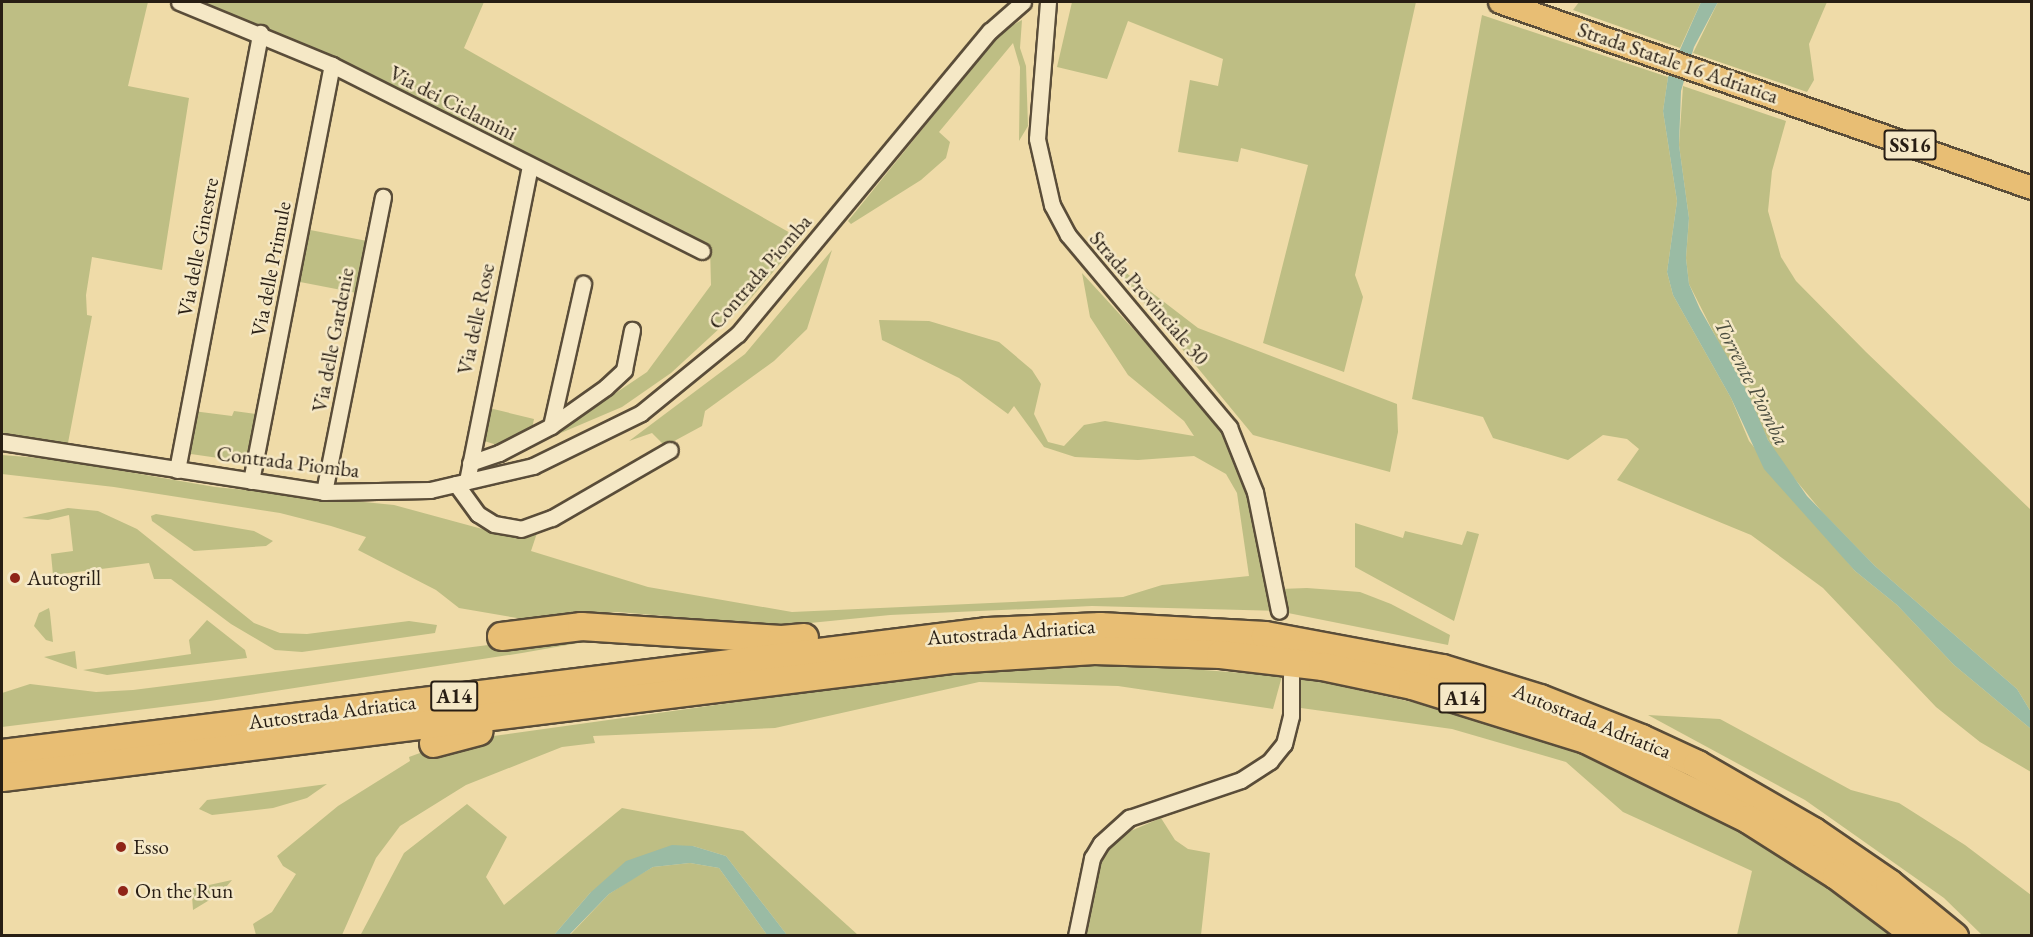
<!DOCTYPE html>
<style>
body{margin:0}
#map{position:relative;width:2033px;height:937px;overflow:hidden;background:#efdba8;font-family:"EB Garamond",serif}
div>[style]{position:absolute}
.green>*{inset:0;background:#bebe84;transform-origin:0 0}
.water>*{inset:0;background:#9abba4}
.roads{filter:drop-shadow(2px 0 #5a4d39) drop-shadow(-2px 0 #5a4d39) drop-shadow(0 2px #5a4d39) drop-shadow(0 -2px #5a4d39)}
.street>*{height:15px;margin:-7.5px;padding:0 7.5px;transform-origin:7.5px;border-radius:7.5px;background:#f5e8c6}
.primary>*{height:22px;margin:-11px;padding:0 11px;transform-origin:11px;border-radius:11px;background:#e8be74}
.highway>*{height:27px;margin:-13.5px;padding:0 13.5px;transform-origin:13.5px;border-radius:13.5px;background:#e8be74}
.dots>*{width:16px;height:16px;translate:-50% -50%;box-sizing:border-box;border:3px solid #f5e8c6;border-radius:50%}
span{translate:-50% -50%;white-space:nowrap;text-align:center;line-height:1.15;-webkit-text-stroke:5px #f5e8c6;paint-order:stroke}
.shield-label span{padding:2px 4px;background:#f5e8c6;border:2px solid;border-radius:4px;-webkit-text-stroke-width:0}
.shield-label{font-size:20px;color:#281e14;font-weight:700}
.street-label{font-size:21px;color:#281e14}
.poi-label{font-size:21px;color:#281e14}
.left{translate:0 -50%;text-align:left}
.water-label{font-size:22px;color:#4a4d3f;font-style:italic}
.frame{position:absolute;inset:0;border:3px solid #281e14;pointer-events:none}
</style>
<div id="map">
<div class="green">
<div style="clip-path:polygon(2px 2px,148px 2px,128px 86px,189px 98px,162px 270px,92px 257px,86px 295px,87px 315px,92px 316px,68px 443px,2px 434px)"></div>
<div style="clip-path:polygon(198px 2px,484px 2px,464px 48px,801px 239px,746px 304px,671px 373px,622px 407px,495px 461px,559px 431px,647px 372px,711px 285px,710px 247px,338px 58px)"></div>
<div style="clip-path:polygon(1072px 2px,1416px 2px,1355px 275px,1363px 297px,1344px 372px,1263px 343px,1308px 165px,1241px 148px,1238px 162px,1178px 152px,1190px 80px,1218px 86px,1223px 59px,1128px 21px,1107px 79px,1057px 67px)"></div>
<div style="clip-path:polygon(1579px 2px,1701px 2px,1680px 48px,1573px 10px)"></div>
<div style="clip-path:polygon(1718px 2px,1827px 2px,1809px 44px,1814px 80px,1807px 92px,1693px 53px)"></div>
<div style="clip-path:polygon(1482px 15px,1668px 77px,1663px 111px,1677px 201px,1667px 272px,1673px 295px,1731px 398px,1749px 441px,1855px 571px,1897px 605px,1954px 665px,2031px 729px,2031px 772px,1980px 742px,1936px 707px,1823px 588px,1751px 535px,1617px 480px,1639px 449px,1627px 439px,1603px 435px,1568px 460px,1493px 438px,1483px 417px,1412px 399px)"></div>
<div style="clip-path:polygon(1022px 20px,1020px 48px,1026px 66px,1028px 126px,1019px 141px,1020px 67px,1013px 43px,939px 132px,950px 142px,946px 158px,921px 180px,851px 224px,848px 221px,1002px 31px)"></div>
<div style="clip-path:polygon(1683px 86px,1786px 121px,1772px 171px,1768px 211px,1781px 257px,1796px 281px,1866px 352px,2031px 510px,2031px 712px,2017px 689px,1875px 566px,1823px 513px,1784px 466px,1768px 440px,1689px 284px,1686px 258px,1689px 218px,1679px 145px)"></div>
<div style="left:305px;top:229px;width:62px;height:53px;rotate:11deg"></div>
<div style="clip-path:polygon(832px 250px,807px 329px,774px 361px,705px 411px,702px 426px,665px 446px,652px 433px,629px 441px,745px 354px)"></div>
<div style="clip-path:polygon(1108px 259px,1198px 328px,1397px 404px,1398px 432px,1390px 472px,1253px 435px)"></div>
<div style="clip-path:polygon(1082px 273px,1209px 412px,1232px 447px,1249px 490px,1277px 611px,1092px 606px,890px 615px,780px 626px,618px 612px,523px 619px,459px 608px,436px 590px,358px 550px,366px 537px,331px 526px,280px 513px,114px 487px,2px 474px,2px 455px,53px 459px,215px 487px,394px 505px,497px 533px,519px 535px,538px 530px,531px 551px,648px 587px,792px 612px,1123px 597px,1162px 585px,1249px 576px,1237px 493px,1226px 474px,1194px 456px,1138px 460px,1075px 457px,1044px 447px,1014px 406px,1008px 414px,959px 378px,882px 340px,879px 320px,929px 321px,999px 342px,1032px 370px,1041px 384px,1034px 414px,1048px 442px,1064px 446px,1084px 425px,1105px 421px,1194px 436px,1184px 421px,1128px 375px,1090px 317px)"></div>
<div style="clip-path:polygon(485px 407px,534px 419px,532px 429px,497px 445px,478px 439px)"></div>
<div style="clip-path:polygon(193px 411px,232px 416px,234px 411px,256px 414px,246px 462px,184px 453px)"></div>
<div style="clip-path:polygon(68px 508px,98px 511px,137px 529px,254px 623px,280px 633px,307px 634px,409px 621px,437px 625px,435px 633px,302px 652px,275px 650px,231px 624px,171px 579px,154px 579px,149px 563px,53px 575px,51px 554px,73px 551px,69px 515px,48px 520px,22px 518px)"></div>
<div style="clip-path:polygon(156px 514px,254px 531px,273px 541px,266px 546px,194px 551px,152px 521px,151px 516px)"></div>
<div style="clip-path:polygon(1355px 523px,1403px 538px,1405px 531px,1462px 545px,1467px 531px,1479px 534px,1454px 621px,1355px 567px)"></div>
<div style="clip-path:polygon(1307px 588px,1360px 592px,1391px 604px,1450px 635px,1448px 645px,1283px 612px,1280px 589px)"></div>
<div style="clip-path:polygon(49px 608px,50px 613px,53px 642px,46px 640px,34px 626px,39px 613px)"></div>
<div style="clip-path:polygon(207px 620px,245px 650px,247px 658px,107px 675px,83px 670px,191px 654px,189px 640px)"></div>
<div style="clip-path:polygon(583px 633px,590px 641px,522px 653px,210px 701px,2px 727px,2px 693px,30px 684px,96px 692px,133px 690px)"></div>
<div style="clip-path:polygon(75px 651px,77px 669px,44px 657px)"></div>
<div style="clip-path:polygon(1009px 664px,1164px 667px,1282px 676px,1273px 709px,1118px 686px,979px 682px,775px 728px,593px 736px,595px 743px,562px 747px,466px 785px,400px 826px,376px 858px,342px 935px,256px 935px,253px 924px,272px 912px,296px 874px,283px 866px,277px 856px,338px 806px,410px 761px,409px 757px,450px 742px)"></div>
<div style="clip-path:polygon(1299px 677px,1479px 717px,1618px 768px,1736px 828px,1795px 863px,1898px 935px,1737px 935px,1752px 871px,1623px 812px,1566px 762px,1452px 729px,1301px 708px)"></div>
<div style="clip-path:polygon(1648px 715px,1720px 719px,1851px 790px,1899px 803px,1965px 845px,2031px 895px,2031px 935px,1982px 935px,1944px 898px,1805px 800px)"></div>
<div style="clip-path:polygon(327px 784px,307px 798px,273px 808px,212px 815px,199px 809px,207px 800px)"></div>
<div style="clip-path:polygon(467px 804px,507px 837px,486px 877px,504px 905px,622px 808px,743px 831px,858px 935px,787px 935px,726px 856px,693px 846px,590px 893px,554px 935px,360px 936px,404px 853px)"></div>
<div style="clip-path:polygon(1161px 818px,1175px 840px,1188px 849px,1210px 853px,1201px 935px,1082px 936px,1100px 856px,1114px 838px)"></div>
<div style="clip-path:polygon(690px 863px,719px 868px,767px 935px,569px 936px,609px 894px,632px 879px,653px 867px)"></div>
<div style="clip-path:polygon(232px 880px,221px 893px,193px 910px,192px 896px,178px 898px,177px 892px)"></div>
</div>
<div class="water">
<div style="clip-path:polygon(1701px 2px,1718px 2px,1694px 47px,1681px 91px,1679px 145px,1689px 218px,1686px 258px,1689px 284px,1700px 309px,1748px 393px,1768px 440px,1807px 496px,1875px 566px,2017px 689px,2031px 712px,2031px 729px,1954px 665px,1897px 605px,1855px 571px,1764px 469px,1731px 398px,1673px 295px,1667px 272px,1677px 201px,1663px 111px,1668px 77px)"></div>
<div style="clip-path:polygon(672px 845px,693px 846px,726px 856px,787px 935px,767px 935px,719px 868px,690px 863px,653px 867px,609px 894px,569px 935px,554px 935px,590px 893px,626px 861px)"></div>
</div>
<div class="roads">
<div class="street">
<div style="left:179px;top:2px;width:165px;rotate:22.4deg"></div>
<div style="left:332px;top:65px;width:414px;rotate:26.7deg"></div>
<div style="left:1048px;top:2px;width:137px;rotate:94.6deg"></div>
<div style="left:1037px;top:139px;width:68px;rotate:77.2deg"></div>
<div style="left:1052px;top:205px;width:34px;rotate:62deg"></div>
<div style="left:1068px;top:235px;width:251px;rotate:50deg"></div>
<div style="left:1229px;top:427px;width:70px;rotate:68.2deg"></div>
<div style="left:1255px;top:492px;width:121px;rotate:78.6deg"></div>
<div style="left:551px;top:426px;width:146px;rotate:-77.3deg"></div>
<div style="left:2px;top:442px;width:326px;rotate:8.8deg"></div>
<div style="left:324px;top:492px;width:106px;rotate:-1.1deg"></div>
<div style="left:430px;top:490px;width:106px;rotate:-13.1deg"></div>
<div style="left:533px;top:466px;width:120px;rotate:-26.1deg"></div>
<div style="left:641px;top:413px;width:125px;rotate:-39.2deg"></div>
<div style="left:738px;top:334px;width:394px;rotate:-50.3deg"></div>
<div style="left:990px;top:31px;width:44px;rotate:-41.3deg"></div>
<div style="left:470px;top:463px;width:31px;rotate:-19deg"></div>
<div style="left:499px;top:453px;width:59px;rotate:-27.4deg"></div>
<div style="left:551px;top:426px;width:67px;rotate:-35.3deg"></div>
<div style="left:606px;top:387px;width:25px;rotate:-43deg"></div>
<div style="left:624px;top:370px;width:41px;rotate:-78.7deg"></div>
<div style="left:177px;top:470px;width:445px;rotate:-79.2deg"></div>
<div style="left:251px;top:481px;width:424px;rotate:-79deg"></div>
<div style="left:467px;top:481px;width:321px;rotate:-78.7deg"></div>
<div style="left:456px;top:484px;width:37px;rotate:54deg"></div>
<div style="left:478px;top:514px;width:19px;rotate:32deg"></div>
<div style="left:494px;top:524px;width:27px;rotate:10deg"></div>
<div style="left:521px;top:529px;width:33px;rotate:-20deg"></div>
<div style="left:552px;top:518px;width:136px;rotate:-30deg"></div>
<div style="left:324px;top:492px;width:301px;rotate:-78.7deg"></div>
<div style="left:1076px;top:936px;width:80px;rotate:-78.4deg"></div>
<div style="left:1092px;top:858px;width:17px;rotate:-59deg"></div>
<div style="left:1101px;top:843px;width:38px;rotate:-42deg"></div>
<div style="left:1129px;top:818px;width:118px;rotate:-18.7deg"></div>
<div style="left:1241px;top:780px;width:35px;rotate:-33deg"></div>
<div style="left:1270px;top:761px;width:22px;rotate:-51deg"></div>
<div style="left:1284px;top:744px;width:29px;rotate:-76deg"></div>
<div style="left:1291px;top:716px;width:40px;rotate:-90deg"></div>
</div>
<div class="primary">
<div style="left:1500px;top:2px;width:564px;rotate:19.27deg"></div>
</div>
<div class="highway">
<div style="left:501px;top:636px;width:81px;rotate:-7.1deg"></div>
<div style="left:581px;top:626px;width:200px;rotate:3.7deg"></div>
<div style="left:781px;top:639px;width:23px;rotate:-5deg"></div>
<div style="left:433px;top:743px;width:47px;rotate:-14.9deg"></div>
<div style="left:2px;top:753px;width:993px;rotate:-7.06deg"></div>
<div style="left:987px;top:631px;width:113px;rotate:-2.5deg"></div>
<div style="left:1100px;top:626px;width:165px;rotate:3.1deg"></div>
<div style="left:1265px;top:635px;width:180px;rotate:10.6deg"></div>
<div style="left:1442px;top:668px;width:102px;rotate:17deg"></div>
<div style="left:1540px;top:698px;width:109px;rotate:21.6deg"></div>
<div style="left:1641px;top:738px;width:62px;rotate:24.9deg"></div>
<div style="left:1697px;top:764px;width:134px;rotate:30deg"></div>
<div style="left:1813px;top:831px;width:92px;rotate:34.4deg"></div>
<div style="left:1889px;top:883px;width:84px;rotate:39.2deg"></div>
<div style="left:2px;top:777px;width:956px;rotate:-7.09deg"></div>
<div style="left:951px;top:659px;width:143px;rotate:-3.6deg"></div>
<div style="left:1094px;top:650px;width:126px;rotate:1.8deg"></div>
<div style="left:1220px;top:654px;width:103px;rotate:6.7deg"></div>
<div style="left:1322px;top:666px;width:92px;rotate:11.9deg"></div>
<div style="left:1412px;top:685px;width:181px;rotate:17.3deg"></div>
<div style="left:1585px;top:739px;width:182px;rotate:26.1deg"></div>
<div style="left:1748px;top:819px;width:104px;rotate:32.5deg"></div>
<div style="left:1836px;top:875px;width:101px;rotate:37deg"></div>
</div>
</div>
<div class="dots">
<div style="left:15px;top:578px;background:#8f2418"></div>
<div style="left:121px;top:847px;background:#8f2418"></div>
<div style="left:123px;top:891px;background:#8f2418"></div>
</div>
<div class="shield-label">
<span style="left:1910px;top:145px">SS16</span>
<span style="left:454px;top:696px">A14</span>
<span style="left:1462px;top:698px">A14</span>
</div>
<div class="street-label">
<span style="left:1678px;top:63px;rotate:19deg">Strada Statale 16 Adriatica</span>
<span style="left:453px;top:103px;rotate:27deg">Via dei Ciclamini</span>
<span style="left:198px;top:247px;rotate:-79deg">Via delle Ginestre</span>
<span style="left:271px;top:269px;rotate:-79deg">Via delle Primule</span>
<span style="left:760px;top:272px;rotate:-49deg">Contrada Piomba</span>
<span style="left:1149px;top:298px;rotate:49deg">Strada Provinciale 30</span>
<span style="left:476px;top:319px;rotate:-78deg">Via delle Rose</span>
<span style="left:333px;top:340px;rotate:-79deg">Via delle Gardenie</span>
<span style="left:288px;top:462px;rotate:7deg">Contrada Piomba</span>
<span style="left:1011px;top:632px;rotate:-4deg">Autostrada Adriatica</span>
<span style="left:332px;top:712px;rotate:-7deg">Autostrada Adriatica</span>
<span style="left:1592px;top:721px;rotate:22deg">Autostrada Adriatica</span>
</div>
<div class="poi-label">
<span class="left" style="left:27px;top:578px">Autogrill</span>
<span class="left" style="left:133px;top:847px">Esso</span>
<span class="left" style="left:135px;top:891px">On the Run</span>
</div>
<div class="water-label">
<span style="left:1752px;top:382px;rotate:63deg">Torrente Piomba</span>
</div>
<div class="frame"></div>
</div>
